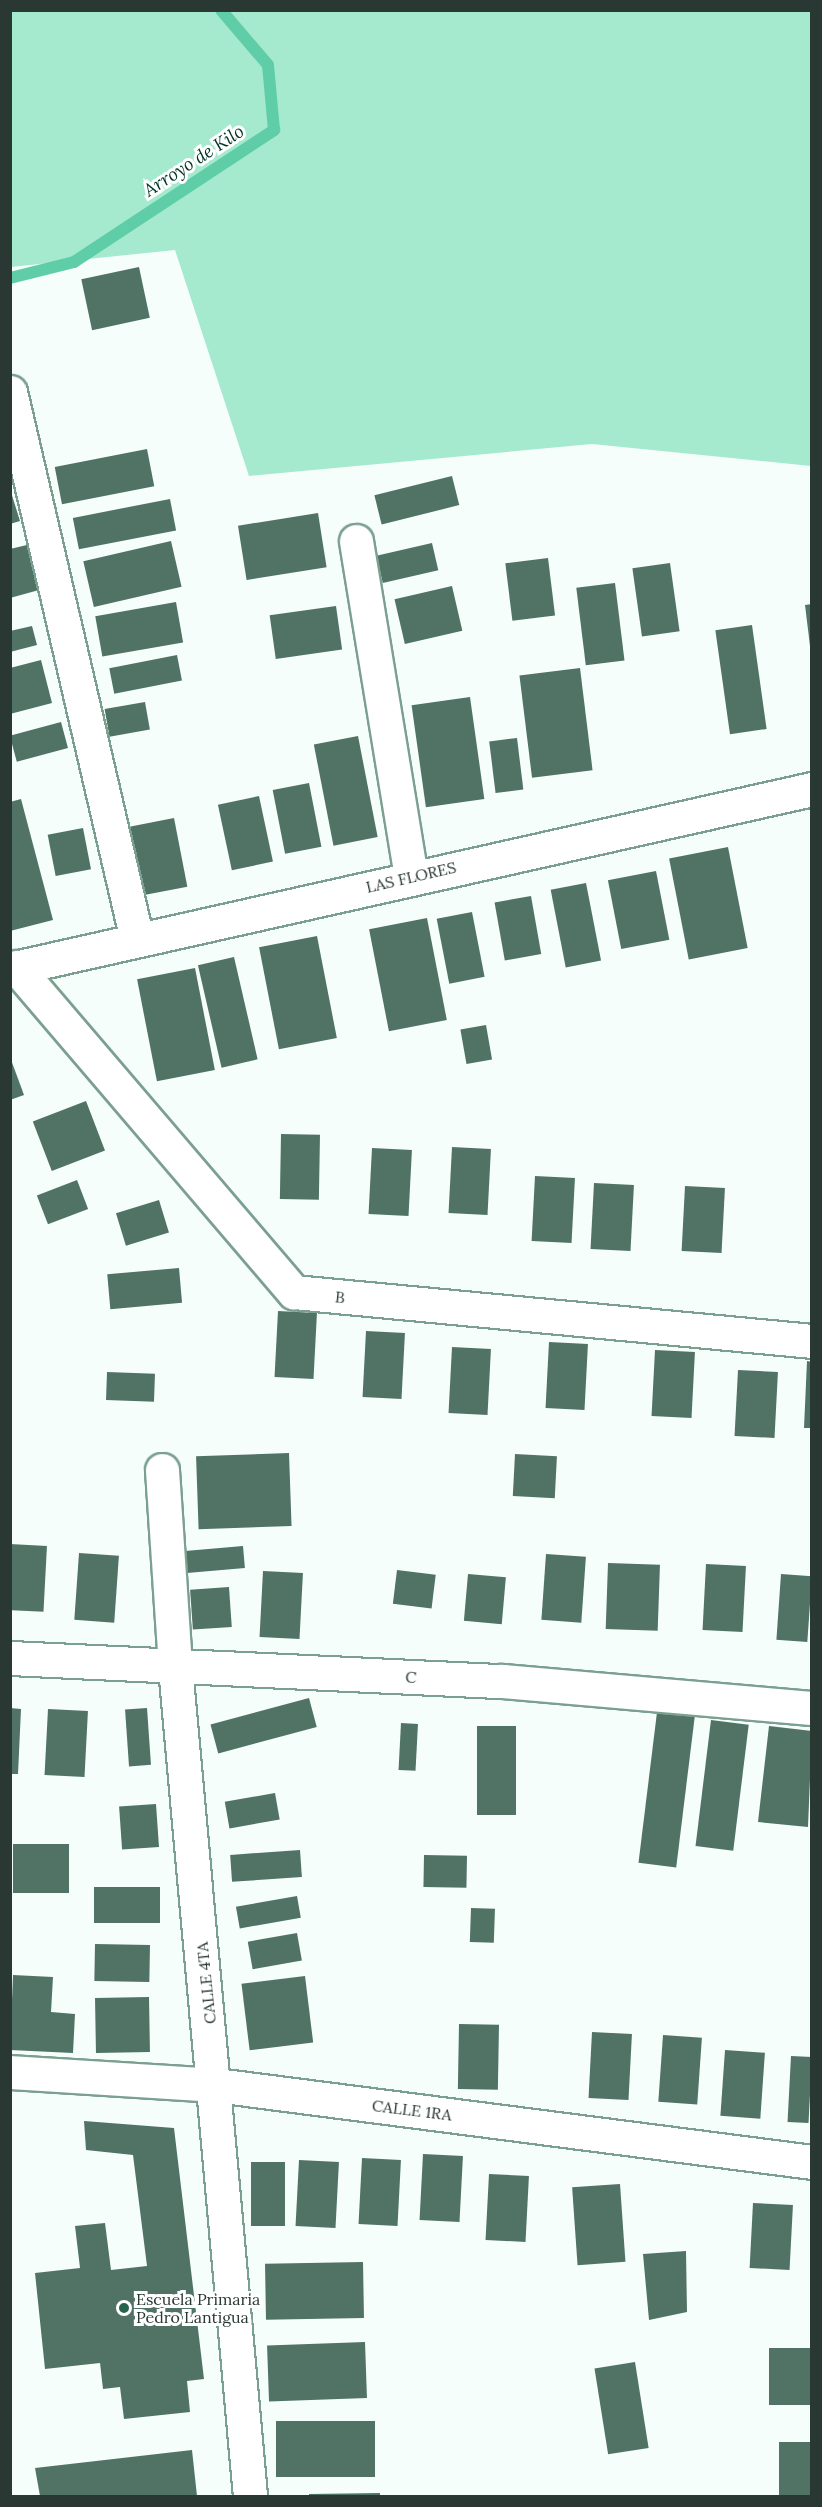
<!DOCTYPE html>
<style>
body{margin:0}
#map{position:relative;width:822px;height:2507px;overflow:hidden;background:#f6fefb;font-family:Lora,serif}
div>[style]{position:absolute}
.green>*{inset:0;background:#a5eacf}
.stream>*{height:12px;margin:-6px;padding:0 6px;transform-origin:6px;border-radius:6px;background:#5fcea8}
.building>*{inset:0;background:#517366;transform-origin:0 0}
.roads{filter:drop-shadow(2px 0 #7b9f90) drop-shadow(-2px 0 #7b9f90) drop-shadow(0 2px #7b9f90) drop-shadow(0 -2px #7b9f90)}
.minor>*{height:33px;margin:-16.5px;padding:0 16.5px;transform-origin:16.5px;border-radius:16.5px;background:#fff}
.dots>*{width:16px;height:16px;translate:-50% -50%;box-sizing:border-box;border:3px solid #fff;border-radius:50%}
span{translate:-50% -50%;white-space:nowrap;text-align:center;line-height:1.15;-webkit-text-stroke:6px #fff;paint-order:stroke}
.street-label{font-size:16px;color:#293832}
.poi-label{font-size:16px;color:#293832}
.left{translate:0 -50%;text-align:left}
.water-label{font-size:18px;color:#003425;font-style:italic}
.frame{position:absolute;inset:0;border:12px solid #293832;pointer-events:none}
</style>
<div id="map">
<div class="green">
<div style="clip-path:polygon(10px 11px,811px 11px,811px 466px,592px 444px,249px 476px,175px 250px,11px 267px)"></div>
</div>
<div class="stream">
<div style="left:10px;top:278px;width:66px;rotate:-14deg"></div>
<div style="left:74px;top:262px;width:240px;rotate:-33.4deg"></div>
<div style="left:274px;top:130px;width:65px;rotate:-95.3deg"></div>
<div style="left:268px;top:65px;width:72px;rotate:-130.5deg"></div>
</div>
<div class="building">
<div style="left:139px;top:267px;width:52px;height:59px;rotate:78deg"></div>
<div style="left:147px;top:449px;width:38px;height:94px;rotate:79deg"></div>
<div style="left:452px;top:476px;width:30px;height:80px;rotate:76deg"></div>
<div style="clip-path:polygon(10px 489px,20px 521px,10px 524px)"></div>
<div style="left:170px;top:499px;width:32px;height:99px;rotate:79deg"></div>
<div style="left:318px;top:513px;width:55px;height:81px;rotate:81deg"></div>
<div style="left:171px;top:541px;width:47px;height:90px;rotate:77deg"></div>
<div style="left:432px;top:543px;width:28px;height:57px;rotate:77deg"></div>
<div style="clip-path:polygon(27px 545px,39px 590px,10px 598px,10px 549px)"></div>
<div style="left:548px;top:558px;width:58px;height:43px;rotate:83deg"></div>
<div style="left:670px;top:563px;width:69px;height:38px;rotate:82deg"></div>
<div style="left:615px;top:583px;width:78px;height:39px;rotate:83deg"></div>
<div style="left:452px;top:586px;width:46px;height:59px;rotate:77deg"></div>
<div style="left:176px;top:602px;width:41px;height:82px;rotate:80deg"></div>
<div style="clip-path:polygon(812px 604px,812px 646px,810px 646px,805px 605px)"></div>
<div style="left:336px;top:606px;width:44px;height:67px;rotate:82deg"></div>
<div style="left:752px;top:625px;width:105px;height:37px;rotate:82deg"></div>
<div style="clip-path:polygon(32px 626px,37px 645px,10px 652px,10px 631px)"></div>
<div style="left:177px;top:655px;width:26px;height:69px;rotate:79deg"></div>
<div style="clip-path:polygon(41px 660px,52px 703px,10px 714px,10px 668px)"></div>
<div style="left:580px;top:668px;width:103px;height:61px;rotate:83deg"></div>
<div style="left:470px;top:697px;width:103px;height:59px;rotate:82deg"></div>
<div style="left:145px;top:702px;width:28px;height:41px;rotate:80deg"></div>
<div style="left:61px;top:722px;width:27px;height:53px;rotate:75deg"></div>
<div style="left:358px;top:736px;width:103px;height:45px;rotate:79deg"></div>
<div style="left:517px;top:738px;width:52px;height:28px;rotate:83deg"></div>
<div style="left:309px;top:783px;width:65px;height:37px;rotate:79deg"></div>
<div style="left:259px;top:796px;width:67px;height:42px;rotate:78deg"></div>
<div style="clip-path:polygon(21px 799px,53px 920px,10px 931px,10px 802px)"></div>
<div style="left:174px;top:818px;width:70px;height:48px;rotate:79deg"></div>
<div style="left:83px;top:828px;width:42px;height:36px;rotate:79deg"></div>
<div style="left:728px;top:847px;width:103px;height:60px;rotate:79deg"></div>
<div style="left:656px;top:871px;width:70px;height:49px;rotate:79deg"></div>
<div style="left:586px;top:883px;width:79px;height:36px;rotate:79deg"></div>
<div style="left:531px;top:896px;width:59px;height:37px;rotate:80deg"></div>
<div style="left:472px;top:912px;width:66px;height:36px;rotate:79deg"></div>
<div style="left:427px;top:918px;width:104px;height:59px;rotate:79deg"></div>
<div style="left:317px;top:936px;width:104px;height:59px;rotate:79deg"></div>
<div style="left:234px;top:957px;width:105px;height:37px;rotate:77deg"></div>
<div style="left:195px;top:968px;width:104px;height:59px;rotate:79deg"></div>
<div style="left:486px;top:1025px;width:35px;height:26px;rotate:80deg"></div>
<div style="clip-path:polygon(10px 1057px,24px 1095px,10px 1100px)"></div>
<div style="left:86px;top:1101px;width:53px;height:57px;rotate:69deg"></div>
<div style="left:281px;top:1134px;width:39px;height:65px;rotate:1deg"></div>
<div style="left:452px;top:1147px;width:39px;height:66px;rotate:3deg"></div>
<div style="left:372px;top:1148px;width:40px;height:66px;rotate:3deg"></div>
<div style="left:535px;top:1176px;width:40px;height:65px;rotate:3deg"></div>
<div style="left:77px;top:1180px;width:31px;height:43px;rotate:69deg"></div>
<div style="left:594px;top:1183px;width:40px;height:66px;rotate:3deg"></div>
<div style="left:685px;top:1186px;width:40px;height:65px;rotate:3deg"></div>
<div style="left:159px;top:1200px;width:34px;height:45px;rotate:73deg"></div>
<div style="left:179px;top:1268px;width:35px;height:72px;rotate:85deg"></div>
<div style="left:278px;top:1311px;width:39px;height:66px;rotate:3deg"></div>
<div style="left:366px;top:1331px;width:39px;height:66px;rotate:3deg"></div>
<div style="left:549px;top:1342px;width:39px;height:66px;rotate:3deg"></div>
<div style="left:452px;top:1347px;width:39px;height:66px;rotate:3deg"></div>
<div style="left:655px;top:1350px;width:40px;height:66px;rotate:3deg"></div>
<div style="clip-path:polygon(807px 1361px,812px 1362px,812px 1428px,804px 1428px)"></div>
<div style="left:738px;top:1370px;width:40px;height:66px;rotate:3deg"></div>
<div style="left:107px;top:1372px;width:48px;height:28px;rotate:2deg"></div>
<div style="left:289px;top:1453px;width:73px;height:93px;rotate:88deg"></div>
<div style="left:515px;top:1454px;width:42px;height:42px;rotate:3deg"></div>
<div style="left:10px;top:1544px;width:37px;height:66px;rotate:3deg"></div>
<div style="left:243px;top:1546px;width:22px;height:61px;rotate:85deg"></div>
<div style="left:79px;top:1553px;width:40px;height:67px;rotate:4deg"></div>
<div style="left:546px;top:1554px;width:40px;height:66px;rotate:4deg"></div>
<div style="left:608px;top:1563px;width:52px;height:66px;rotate:2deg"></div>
<div style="left:706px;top:1564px;width:40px;height:66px;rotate:3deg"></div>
<div style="left:397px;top:1570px;width:39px;height:34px;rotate:7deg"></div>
<div style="left:263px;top:1571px;width:40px;height:66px;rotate:3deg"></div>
<div style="left:468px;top:1574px;width:38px;height:47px;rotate:5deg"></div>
<div style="left:781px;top:1574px;width:31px;height:66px;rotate:4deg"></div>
<div style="left:229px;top:1587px;width:40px;height:39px;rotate:86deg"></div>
<div style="left:309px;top:1698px;width:30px;height:102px;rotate:75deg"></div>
<div style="left:658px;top:1704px;width:38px;height:160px;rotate:7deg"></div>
<div style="clip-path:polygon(10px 1708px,21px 1709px,18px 1774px,10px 1774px)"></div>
<div style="left:147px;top:1708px;width:57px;height:22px;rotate:86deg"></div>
<div style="left:48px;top:1709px;width:40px;height:66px;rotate:3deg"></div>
<div style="left:711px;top:1720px;width:38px;height:127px;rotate:7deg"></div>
<div style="left:401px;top:1723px;width:17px;height:47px;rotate:3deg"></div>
<div style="left:477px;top:1726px;width:39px;height:89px"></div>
<div style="clip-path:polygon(769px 1726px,812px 1731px,808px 1827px,758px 1822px)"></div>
<div style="left:275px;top:1793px;width:27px;height:51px;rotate:80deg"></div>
<div style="left:156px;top:1804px;width:43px;height:37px;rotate:86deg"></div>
<div style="left:69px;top:1844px;width:49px;height:56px;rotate:90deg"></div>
<div style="left:300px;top:1850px;width:27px;height:70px;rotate:86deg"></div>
<div style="left:424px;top:1855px;width:43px;height:32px;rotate:1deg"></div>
<div style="left:94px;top:1887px;width:66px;height:36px"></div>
<div style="left:297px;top:1896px;width:22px;height:62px;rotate:80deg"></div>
<div style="left:471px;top:1908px;width:24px;height:34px;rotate:2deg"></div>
<div style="left:297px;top:1933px;width:28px;height:50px;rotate:80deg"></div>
<div style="left:95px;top:1944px;width:55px;height:37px;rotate:1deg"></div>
<div style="clip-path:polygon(13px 1975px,53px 1977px,51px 2012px,75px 2014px,73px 2053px,10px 2050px)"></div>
<div style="left:305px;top:1976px;width:67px;height:64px;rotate:83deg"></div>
<div style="left:149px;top:1997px;width:55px;height:54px;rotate:89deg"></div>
<div style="left:459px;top:2024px;width:40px;height:65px;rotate:1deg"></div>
<div style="left:592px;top:2032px;width:40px;height:66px;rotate:3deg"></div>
<div style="left:663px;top:2035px;width:39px;height:67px;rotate:4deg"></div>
<div style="left:725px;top:2050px;width:40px;height:66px;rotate:4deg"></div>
<div style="left:791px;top:2056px;width:21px;height:66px;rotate:3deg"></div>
<div style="clip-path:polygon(84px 2121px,174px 2128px,204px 2379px,187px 2381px,190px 2412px,124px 2419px,120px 2387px,103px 2389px,100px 2363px,45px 2369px,35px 2273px,80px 2268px,75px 2226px,105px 2223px,111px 2270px,147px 2266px,133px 2155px,86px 2150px)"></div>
<div style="left:423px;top:2154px;width:40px;height:66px;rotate:3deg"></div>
<div style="left:362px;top:2158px;width:39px;height:66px;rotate:3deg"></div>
<div style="left:299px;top:2160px;width:40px;height:66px;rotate:3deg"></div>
<div style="left:251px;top:2162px;width:34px;height:64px"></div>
<div style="left:489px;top:2174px;width:40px;height:66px;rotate:3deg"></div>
<div style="left:620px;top:2184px;width:78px;height:48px;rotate:86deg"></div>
<div style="left:753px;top:2203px;width:40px;height:65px;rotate:3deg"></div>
<div style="clip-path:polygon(686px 2251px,687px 2312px,649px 2320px,643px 2254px)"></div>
<div style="left:363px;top:2262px;width:56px;height:98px;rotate:89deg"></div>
<div style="left:365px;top:2342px;width:56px;height:98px;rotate:88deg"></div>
<div style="left:769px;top:2348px;width:43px;height:57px"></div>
<div style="left:635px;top:2362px;width:87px;height:41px;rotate:81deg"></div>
<div style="left:375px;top:2421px;width:56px;height:99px;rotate:90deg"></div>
<div style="left:812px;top:2442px;width:54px;height:33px;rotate:90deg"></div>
<div style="clip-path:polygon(192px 2450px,197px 2496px,40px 2496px,35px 2468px)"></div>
<div style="clip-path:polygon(380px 2493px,380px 2496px,309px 2496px,309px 2494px)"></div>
</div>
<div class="roads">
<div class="minor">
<div style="left:10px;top:392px;width:563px;rotate:76.95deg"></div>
<div style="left:356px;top:541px;width:340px;rotate:80.7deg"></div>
<div style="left:16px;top:967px;width:428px;rotate:49.5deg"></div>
<div style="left:294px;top:1292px;width:520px;rotate:5.4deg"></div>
<div style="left:10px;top:969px;width:822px;rotate:-12.65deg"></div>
<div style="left:162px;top:1470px;width:197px;rotate:86.2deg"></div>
<div style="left:175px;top:1667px;width:832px;rotate:84.83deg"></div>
<div style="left:10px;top:1658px;width:493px;rotate:2.7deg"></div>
<div style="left:502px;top:1681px;width:311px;rotate:5deg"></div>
<div style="left:10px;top:2072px;width:206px;rotate:3.6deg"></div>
<div style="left:216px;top:2085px;width:601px;rotate:7.36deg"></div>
</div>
</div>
<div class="dots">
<div style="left:124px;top:2308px;background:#26634f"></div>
</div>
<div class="street-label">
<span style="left:411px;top:877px;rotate:-13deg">LAS FLORES</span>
<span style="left:340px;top:1297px;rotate:6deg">B</span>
<span style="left:411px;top:1677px;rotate:3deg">C</span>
<span style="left:206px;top:1983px;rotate:-96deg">CALLE 4TA</span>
<span style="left:412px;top:2110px;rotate:7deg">CALLE 1RA</span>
</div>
<div class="poi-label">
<span class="left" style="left:136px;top:2308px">Escuela Primaria<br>Pedro Lantigua</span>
</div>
<div class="water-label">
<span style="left:194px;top:161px;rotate:-33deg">Arroyo de Kilo</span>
</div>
<div class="frame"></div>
</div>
